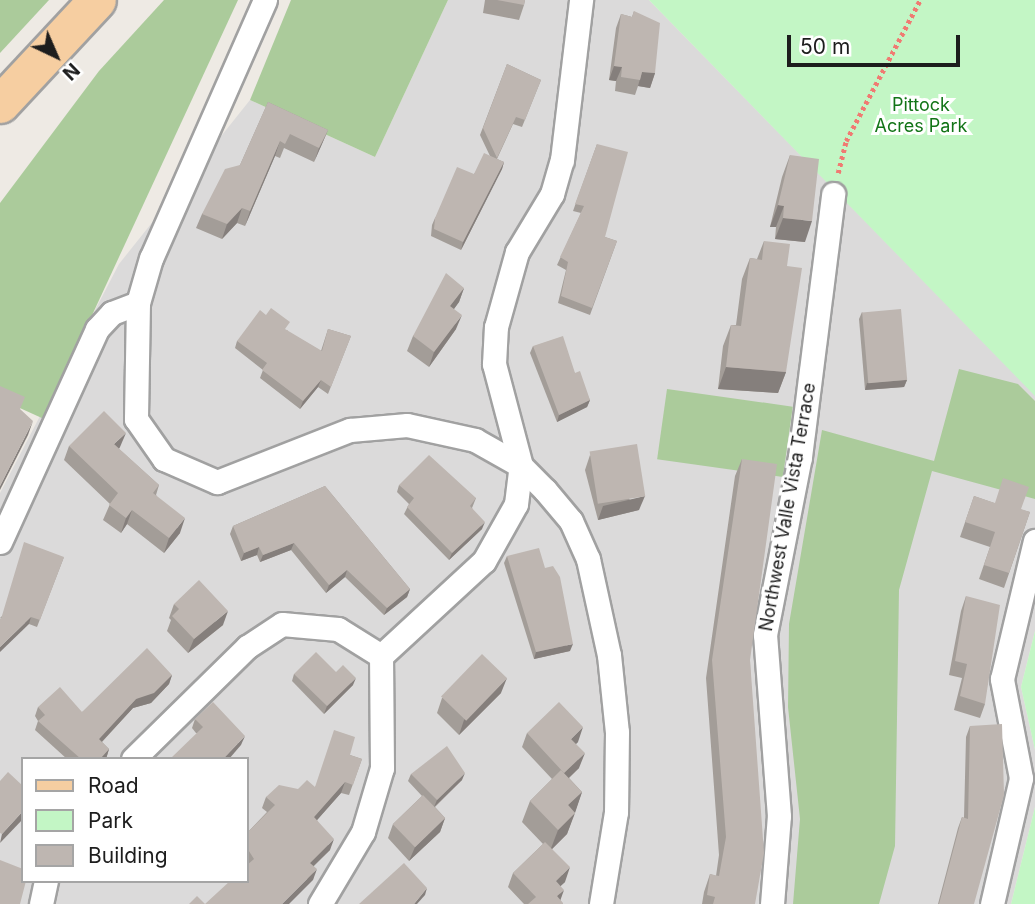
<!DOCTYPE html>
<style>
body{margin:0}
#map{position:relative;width:1035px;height:904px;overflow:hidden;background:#eeeae4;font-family:Inter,sans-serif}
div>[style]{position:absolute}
.residential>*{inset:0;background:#dbdada}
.forest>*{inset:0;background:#abcb9b;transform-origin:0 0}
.park>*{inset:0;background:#c3f6c5}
.path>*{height:4.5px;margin-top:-2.25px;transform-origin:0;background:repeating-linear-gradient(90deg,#f07a72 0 3.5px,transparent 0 7px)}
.roads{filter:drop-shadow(2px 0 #a1a1a1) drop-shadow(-2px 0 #a1a1a1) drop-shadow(0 2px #a1a1a1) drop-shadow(0 -2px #a1a1a1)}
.street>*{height:23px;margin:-11.5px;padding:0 11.5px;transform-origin:11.5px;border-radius:11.5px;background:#fff}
.primary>*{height:37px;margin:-18.5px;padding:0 18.5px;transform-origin:18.5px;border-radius:18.5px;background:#f6cea1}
.wall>*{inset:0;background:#a39d98}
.shaded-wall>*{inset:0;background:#857f7c}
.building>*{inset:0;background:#beb6b1;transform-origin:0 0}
span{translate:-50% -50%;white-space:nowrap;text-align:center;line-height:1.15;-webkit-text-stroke:6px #fff;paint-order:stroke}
.park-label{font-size:18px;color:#127417}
.street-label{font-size:18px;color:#1d1d1d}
.legend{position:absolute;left:21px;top:757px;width:228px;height:126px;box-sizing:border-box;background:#fff;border:2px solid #a5a5a5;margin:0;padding:9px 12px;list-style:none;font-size:21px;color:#1d1d1d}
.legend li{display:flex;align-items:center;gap:14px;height:35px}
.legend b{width:35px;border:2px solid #a5a5a5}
.north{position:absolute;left:21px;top:21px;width:70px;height:70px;-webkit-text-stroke:5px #fff;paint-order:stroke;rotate:136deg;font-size:19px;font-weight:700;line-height:28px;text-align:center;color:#1d1d1d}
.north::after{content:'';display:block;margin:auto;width:24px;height:32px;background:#1d1d1d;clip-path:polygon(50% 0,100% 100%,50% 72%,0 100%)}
.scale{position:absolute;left:787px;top:35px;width:173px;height:32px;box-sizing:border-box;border:4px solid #1d1d1d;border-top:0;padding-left:9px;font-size:21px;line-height:24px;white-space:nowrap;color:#1d1d1d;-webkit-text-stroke:5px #fff;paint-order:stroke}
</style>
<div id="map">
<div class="residential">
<div style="clip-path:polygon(evenodd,448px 0,649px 0,1035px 395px,1035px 631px,1021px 687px,1035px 750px,1035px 807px,1011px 904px,0 904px,0 493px,119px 264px,250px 100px,375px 157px,448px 0,23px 759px,247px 759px,247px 881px,23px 881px,23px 759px)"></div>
</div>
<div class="forest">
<div style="clip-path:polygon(0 0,49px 0,0 53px)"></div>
<div style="clip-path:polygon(164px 0,238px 0,44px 419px,0 399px,0 203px,99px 71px)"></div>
<div style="clip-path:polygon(291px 0,448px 0,375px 157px,250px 100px)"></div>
<div style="clip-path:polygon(959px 369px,1018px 384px,1035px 401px,1035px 499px,932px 471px,899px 590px,895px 846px,879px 904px,793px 904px,800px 819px,788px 707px,789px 624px,822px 430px,934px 461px)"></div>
<div style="left:667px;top:389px;width:127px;height:71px;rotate:8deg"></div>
</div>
<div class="park">
<div style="clip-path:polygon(649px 0,1035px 0,1035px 396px)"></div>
<div style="clip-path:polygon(1035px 631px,1035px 750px,1021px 687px)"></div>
<div style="clip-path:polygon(1035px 807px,1035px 904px,1011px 904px)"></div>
</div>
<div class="path">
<div style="left:838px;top:173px;width:33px;rotate:-76deg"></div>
<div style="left:846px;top:141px;width:159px;rotate:-62.3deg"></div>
</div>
<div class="roads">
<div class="street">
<div style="left:265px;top:0;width:282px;rotate:113.8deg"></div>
<div style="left:151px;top:258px;width:47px;rotate:106.1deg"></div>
<div style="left:138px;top:303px;width:116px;rotate:91deg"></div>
<div style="left:136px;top:419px;width:49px;rotate:55deg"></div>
<div style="left:164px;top:459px;width:58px;rotate:23.5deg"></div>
<div style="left:217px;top:482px;width:143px;rotate:-21.4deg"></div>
<div style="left:350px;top:430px;width:57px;rotate:-5deg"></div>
<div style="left:407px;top:425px;width:70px;rotate:12.4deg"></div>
<div style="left:475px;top:440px;width:53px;rotate:29.5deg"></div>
<div style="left:521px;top:466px;width:34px;rotate:45deg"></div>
<div style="left:545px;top:490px;width:40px;rotate:50deg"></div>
<div style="left:571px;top:521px;width:42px;rotate:65.9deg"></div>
<div style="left:588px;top:559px;width:98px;rotate:77.7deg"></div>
<div style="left:609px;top:655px;width:77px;rotate:84.1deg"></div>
<div style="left:617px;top:732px;width:80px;rotate:90.7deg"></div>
<div style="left:616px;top:812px;width:93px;rotate:99.3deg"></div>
<div style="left:0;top:542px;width:234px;rotate:-65.5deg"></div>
<div style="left:97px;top:329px;width:22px;rotate:-47deg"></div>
<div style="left:112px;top:313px;width:28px;rotate:-21deg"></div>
<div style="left:133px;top:759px;width:160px;rotate:-44.5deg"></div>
<div style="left:247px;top:647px;width:42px;rotate:-33.3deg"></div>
<div style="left:282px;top:624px;width:56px;rotate:5.1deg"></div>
<div style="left:338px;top:629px;width:51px;rotate:32.1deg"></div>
<div style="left:41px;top:904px;width:24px;rotate:-78deg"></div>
<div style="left:320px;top:904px;width:84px;rotate:-59.2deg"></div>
<div style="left:363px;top:832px;width:67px;rotate:-73.5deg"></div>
<div style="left:382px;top:768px;width:112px;rotate:-90.5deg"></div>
<div style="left:381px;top:656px;width:140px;rotate:-42.7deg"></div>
<div style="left:484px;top:561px;width:65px;rotate:-60.7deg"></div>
<div style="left:516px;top:504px;width:38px;rotate:-83deg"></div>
<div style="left:521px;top:466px;width:106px;rotate:-104.8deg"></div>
<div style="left:494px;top:364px;width:37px;rotate:-87deg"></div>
<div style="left:496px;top:327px;width:78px;rotate:-74.4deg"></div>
<div style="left:517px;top:252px;width:68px;rotate:-58.9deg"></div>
<div style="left:552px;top:194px;width:35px;rotate:-74deg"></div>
<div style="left:562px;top:160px;width:161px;rotate:-83.2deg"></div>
<div style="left:772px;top:904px;width:88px;rotate:-85.5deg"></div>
<div style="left:779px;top:816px;width:182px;rotate:-94.4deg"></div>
<div style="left:765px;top:635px;width:181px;rotate:-78.9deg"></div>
<div style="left:800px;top:457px;width:265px;rotate:-82.8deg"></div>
<div style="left:992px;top:904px;width:129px;rotate:-77deg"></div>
<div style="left:1021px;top:778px;width:101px;rotate:-100.9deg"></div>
<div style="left:1002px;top:679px;width:142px;rotate:-76.6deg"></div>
</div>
<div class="primary">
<div style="left:0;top:104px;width:142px;rotate:-47deg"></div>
</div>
</div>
<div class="wall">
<div style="clip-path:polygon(485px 0,525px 0,524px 5px,519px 20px,483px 13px)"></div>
<div style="clip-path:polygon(634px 11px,655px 73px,650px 88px,638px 86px,635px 95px,615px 91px,616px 81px,609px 80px,616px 28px,621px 14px,632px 17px)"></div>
<div style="clip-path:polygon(507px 64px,541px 80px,522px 127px,513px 124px,497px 159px,504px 162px,502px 169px,461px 250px,431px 236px,432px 225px,435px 218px,490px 156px,480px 135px)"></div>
<div style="clip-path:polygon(268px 102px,328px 130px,314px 162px,284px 148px,280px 158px,275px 156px,245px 226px,237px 223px,222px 239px,196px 228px,202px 214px,240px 165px)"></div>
<div style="clip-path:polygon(597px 144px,605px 237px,617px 241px,590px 315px,558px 303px,566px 270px,557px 265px,581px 213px,573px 211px)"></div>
<div style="clip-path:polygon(790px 155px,805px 242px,775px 239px,776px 227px,770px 227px,782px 177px)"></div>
<div style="clip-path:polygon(764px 241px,787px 266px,786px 372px,778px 393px,718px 389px,723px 346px,731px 325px,736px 325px,742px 279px,750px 258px,757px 259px)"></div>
<div style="clip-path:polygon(464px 288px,459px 302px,454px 309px,456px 329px,429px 367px,407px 351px,413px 336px)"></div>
<div style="clip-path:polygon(862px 312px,907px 380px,904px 387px,865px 390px,859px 319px)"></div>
<div style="clip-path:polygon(328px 329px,351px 336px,328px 394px,318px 387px,300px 409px,260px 378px,263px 370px,235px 348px,237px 341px,288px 330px,287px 331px,321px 351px)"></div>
<div style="clip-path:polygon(533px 346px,575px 373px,590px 400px,587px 407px,557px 422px,530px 353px)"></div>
<div style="clip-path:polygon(69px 446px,120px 447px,119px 449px,159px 485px,156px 495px,180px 533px,164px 553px,127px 524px,121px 533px,103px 520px,110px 504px,64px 460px)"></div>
<div style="clip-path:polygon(590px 455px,639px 510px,598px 520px,585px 470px)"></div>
<div style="clip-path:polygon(742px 459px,750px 660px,755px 904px,702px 904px,704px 892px,710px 874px,716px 876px,719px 855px,706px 678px,735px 476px)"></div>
<div style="clip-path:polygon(399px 485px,476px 498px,472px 508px,482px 529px,449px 560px,404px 514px,409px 504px,397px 492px)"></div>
<div style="clip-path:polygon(325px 486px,410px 589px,407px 597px,384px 615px,345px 577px,326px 593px,291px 550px,260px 562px,257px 555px,241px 561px,230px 534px,233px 526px)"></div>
<div style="clip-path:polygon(974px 496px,994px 503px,1030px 512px,1004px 588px,979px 579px,990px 547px,960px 537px)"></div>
<div style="clip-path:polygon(507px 556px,570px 651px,534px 659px,504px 563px)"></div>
<div style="clip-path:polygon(64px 557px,37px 627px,29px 624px,0 618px)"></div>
<div style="clip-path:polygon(966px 596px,985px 704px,980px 718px,954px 710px,962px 678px,949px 675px,961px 611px)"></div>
<div style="clip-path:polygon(174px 604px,223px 625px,188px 653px,167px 631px,171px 620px,169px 618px)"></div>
<div style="clip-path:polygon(336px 672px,353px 685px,324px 714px,292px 681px,294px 674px)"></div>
<div style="clip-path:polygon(172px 675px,169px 684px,151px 703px,133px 708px,102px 742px,109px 749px,106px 759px,67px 759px,35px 730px,38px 721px,35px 716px,38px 707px,82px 712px)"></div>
<div style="clip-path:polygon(501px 693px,459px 735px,437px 713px,442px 698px)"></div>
<div style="clip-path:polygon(195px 719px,241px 745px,196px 733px,192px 728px)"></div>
<div style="clip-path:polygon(970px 726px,974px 904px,938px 904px,958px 828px,962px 817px,964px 818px,966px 737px)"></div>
<div style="clip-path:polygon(527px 733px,578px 742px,576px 744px,579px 768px,569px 778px,582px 792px,567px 834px,552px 849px,565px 882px,560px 886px,560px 900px,563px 904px,524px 904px,508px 887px,513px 873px,543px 844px,522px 822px,530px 801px,552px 779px,522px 747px)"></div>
<div style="clip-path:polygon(350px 755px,362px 759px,349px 795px,341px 793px,317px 820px,330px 850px,314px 866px,313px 880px,247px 865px,247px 833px,267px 812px,262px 808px,266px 797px,298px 789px,315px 787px)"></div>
<div style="clip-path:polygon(411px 774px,462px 780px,435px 807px,445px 818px,440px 832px,409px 861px,388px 838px,393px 824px,422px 796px,408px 781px)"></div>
</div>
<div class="shaded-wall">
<div style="clip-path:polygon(614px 66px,622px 67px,616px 81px,609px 80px)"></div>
<div style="clip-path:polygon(642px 72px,655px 73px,650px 88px,638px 86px)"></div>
<div style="clip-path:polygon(328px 130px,322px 144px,314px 162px,319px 148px)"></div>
<div style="clip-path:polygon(280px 141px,275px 156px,245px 226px,250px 211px)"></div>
<div style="clip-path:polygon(504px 162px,502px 169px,461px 250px,463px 242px)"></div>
<div style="clip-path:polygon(778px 205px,784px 206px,776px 227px,770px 227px)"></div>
<div style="clip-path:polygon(242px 208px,237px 223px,222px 239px,227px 224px)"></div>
<div style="clip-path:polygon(783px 218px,812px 221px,805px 242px,775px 239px)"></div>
<div style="clip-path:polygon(464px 288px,459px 302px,445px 321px,450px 306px)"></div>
<div style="clip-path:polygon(462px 315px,456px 329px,429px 367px,434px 352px)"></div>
<div style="clip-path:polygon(726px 367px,786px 372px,778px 393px,718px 389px)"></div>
<div style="clip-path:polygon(321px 380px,318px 387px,300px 409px,303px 401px)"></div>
<div style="clip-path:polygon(907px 380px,904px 387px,865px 390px,867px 383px)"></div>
<div style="clip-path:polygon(590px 400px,587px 407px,557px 422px,559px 415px)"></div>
<div style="clip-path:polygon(33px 421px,28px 435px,0 490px,0 486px)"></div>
<div style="clip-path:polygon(126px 433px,120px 447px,109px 459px,114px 444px)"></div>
<div style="clip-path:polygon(645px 496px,639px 510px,598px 520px,603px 506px)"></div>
<div style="clip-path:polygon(132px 510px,127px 524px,121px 533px,126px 518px)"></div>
<div style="clip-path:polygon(185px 518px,180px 533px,164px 553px,169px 538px)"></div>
<div style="clip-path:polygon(485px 522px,482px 529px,449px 560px,452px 553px)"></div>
<div style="clip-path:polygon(294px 543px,291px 550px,260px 562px,263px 555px)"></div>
<div style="clip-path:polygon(259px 547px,257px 555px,241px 561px,244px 553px)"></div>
<div style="clip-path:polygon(347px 570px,345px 577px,326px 593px,329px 585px)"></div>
<div style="clip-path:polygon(410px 589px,407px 597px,384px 615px,387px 608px)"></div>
<div style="clip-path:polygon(228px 611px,223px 625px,188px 653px,194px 639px)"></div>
<div style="clip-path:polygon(31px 617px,29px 624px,0 652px,0 647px)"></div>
<div style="clip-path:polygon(573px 644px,570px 651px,534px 659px,536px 652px)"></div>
<div style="clip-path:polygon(172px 675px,169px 684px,151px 703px,133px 708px,96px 748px,99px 739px,136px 699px)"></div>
<div style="clip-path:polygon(356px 678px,353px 685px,324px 714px,327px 706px)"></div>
<div style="clip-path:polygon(507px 678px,501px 693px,459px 735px,464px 720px)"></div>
<div style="clip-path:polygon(583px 727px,578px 742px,566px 753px,571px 739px)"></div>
<div style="clip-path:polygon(245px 736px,241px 745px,229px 759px,223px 759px)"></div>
<div style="clip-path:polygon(109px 749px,106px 759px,100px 759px)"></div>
<div style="clip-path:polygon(585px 753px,579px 768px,559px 787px,564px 773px)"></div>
<div style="clip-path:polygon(465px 773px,462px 780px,434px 807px,437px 800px)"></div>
<div style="clip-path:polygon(345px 782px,341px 793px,310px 828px,314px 817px)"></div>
<div style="clip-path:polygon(582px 792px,575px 813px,568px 805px)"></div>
<div style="clip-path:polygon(23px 811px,23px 819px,0 843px,2px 834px)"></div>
<div style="clip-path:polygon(575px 813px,567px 834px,550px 851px,558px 830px)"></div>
<div style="clip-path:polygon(445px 818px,440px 832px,409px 861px,415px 847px)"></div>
<div style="clip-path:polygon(334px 839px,330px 850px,306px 873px,310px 863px)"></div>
<div style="clip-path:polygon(570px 867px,565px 882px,550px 896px,556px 881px)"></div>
<div style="clip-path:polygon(317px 869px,313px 880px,289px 904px,282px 904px)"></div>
<div style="clip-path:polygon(427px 888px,425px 895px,417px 904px,414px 904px)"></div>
<div style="clip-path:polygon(564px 890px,559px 904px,557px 896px)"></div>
</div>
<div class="building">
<div style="clip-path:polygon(497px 0,525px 0,524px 5px)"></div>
<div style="clip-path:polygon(634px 11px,660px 23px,655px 73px,642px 72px,640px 80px,621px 77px,622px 67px,614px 66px,621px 14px,632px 17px)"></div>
<div style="clip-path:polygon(507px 64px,541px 80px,525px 120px,516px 117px,497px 158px,483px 128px)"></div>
<div style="clip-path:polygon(268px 102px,328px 130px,319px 148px,290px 134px,285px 144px,280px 141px,250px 211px,242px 208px,227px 224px,202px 214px,225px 169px,240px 165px)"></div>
<div style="clip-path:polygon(597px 144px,628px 152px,605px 237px,617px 241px,592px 308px,561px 296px,568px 262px,560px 257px,584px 206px,575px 204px)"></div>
<div style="clip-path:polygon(484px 153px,504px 162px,463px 242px,434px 229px,435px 218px,457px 167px,474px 174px)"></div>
<div style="clip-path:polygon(790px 155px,819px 159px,812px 221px,783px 218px,784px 206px,778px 205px)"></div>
<div style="clip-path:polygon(764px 241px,790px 244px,787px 266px,802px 268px,786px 372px,726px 367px,731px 325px,741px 326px,750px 258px,762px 260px)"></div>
<div style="clip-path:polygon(446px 273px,464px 288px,450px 306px,462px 315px,434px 352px,413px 336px)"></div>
<div style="clip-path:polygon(271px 308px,290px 322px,285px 329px,322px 351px,328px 329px,351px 336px,331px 387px,321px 380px,303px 401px,262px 370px,267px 363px,237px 341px,260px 310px,266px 315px)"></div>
<div style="left:901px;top:309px;width:71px;height:39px;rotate:85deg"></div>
<div style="clip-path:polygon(563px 336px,575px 373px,580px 371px,590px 400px,559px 415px,533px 346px)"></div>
<div style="clip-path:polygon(0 386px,25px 397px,20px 409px,33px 421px,0 486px)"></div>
<div style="clip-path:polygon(104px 411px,126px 433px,114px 444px,159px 485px,153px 493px,185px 518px,169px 538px,132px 510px,126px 518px,109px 505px,118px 493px,69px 446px)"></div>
<div style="left:637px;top:444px;width:53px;height:48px;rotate:81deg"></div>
<div style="clip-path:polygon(429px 455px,476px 498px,470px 506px,485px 522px,452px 553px,407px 507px,414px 498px,399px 485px)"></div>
<div style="clip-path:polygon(742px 459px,777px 464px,750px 660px,764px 853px,755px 904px,713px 904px,715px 897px,707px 895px,710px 874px,719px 876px,726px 837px,712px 660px)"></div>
<div style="clip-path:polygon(1003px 478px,1029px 487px,1021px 509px,1030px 512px,1009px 573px,984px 565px,995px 532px,965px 522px,974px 496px,995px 503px)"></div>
<div style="clip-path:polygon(325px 486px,410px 589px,387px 608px,347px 570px,329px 585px,294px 543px,263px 555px,259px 547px,244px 553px,233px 526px)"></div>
<div style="clip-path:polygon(24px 542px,64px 557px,40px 620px,31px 617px,0 647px,0 618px,1px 619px)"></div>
<div style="clip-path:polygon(539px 548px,545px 568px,553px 566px,560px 577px,573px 644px,536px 652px,507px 556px)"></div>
<div style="clip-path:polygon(199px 580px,228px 611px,194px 639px,172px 616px,179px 609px,174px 604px)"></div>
<div style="clip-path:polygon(966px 596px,1000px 605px,985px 704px,960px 696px,967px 664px,955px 661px)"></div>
<div style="clip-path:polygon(147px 648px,172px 675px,154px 693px,136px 699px,99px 739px,109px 749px,100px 759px,81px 759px,38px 721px,45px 715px,38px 707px,60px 687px,82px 712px)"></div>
<div style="clip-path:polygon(316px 652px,336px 672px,343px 665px,356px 678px,327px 706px,294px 674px)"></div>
<div style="left:482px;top:654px;width:35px;height:59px;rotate:44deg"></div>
<div style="clip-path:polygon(213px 702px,245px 736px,223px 759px,170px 759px,203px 727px,195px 719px)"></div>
<div style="clip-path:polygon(559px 702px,583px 727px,571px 739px,585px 753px,564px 773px,527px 733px)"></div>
<div style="clip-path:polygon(1002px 724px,1004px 795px,974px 904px,939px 904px,962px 817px,968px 819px,970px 726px)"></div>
<div style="clip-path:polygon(334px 730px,355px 737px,350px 755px,362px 759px,353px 785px,345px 782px,314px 817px,334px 839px,310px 863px,317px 869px,282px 904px,205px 904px,230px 881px,247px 881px,247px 865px,254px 859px,247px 848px,247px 833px,275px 805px,266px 797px,279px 785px,298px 789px,307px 780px,315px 787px)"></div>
<div style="clip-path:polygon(447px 746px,465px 773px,437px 800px,411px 774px)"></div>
<div style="clip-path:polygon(561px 770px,582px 792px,568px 805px,575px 813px,558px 830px,530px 801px)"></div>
<div style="clip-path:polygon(8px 772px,23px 786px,23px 811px,2px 834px,0 833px,0 781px)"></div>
<div style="left:423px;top:795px;width:32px;height:42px;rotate:46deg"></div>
<div style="clip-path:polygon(545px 842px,570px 867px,556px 881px,564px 890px,557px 896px,563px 903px,562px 904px,528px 904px,536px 897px,513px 873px)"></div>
<div style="clip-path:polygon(0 860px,23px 869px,23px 881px,26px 881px,20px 904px,0 904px)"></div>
<div style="clip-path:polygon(404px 863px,427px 888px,414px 904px,359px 904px)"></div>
<div style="clip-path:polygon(197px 896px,205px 904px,189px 904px)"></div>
</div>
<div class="park-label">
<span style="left:921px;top:116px">Pittock<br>Acres Park</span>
</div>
<div class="street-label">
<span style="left:788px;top:507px;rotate:-80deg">Northwest Valle Vista Terrace</span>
</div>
<ul class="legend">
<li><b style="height:9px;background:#f6cea1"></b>Road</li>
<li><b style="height:19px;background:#c3f6c5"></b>Park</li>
<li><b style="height:19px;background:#beb6b1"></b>Building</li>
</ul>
<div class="north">N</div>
<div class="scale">50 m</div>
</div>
